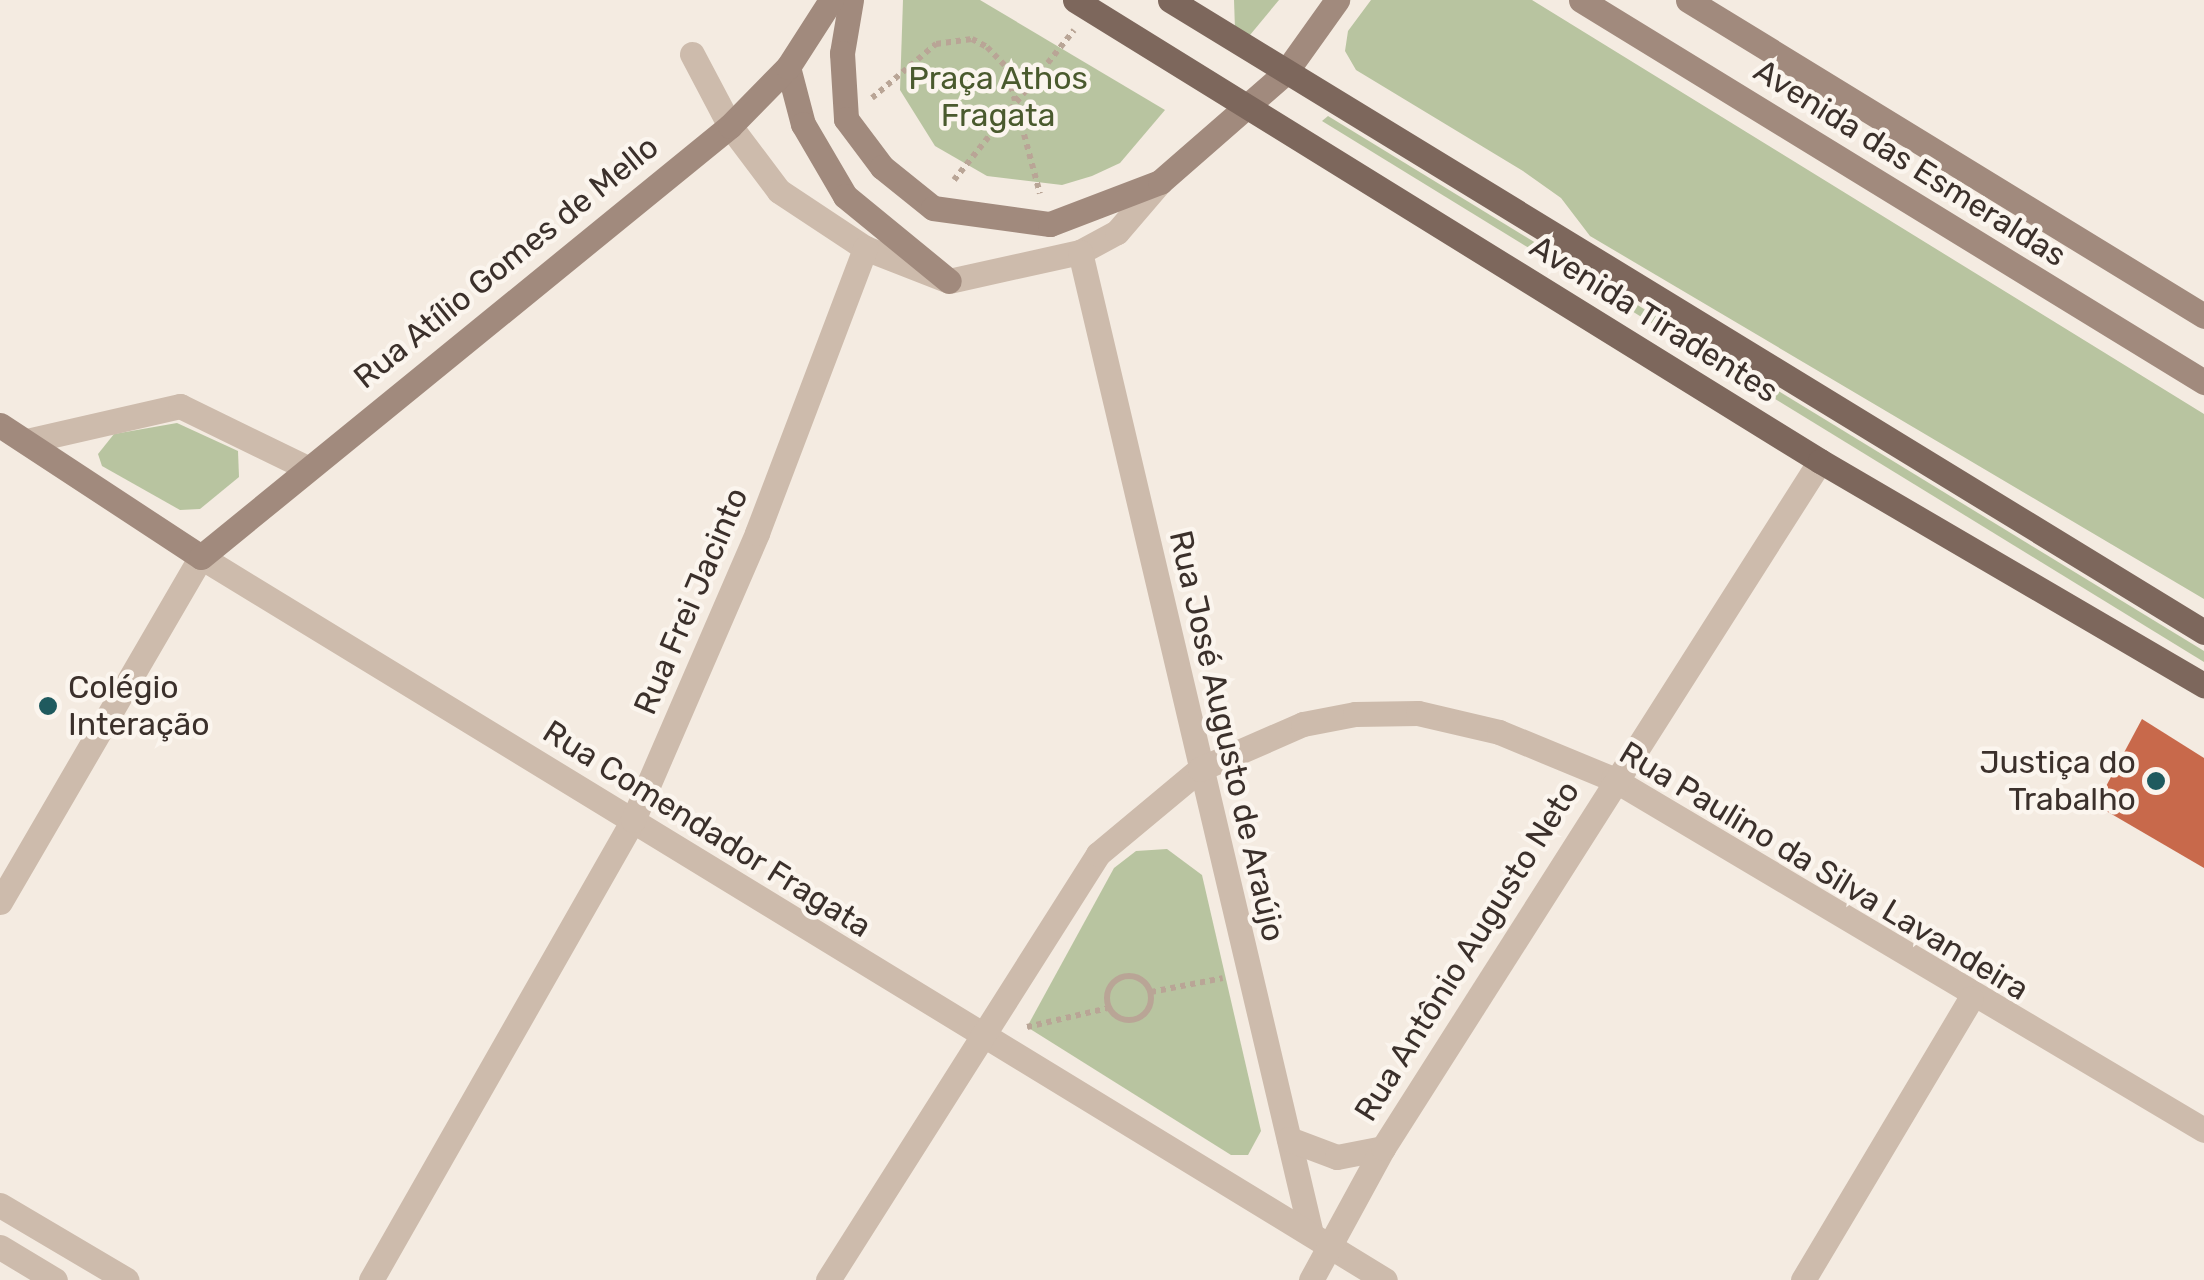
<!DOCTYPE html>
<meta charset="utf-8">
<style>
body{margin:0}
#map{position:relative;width:2204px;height:1280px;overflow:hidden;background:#f4ebe1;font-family:Rubik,sans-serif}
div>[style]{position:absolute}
.green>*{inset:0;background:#b8c4a0}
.building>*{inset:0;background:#c8694b}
.path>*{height:6px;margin-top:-3px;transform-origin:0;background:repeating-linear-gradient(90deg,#b9a596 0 5px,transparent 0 10px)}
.path>.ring{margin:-3px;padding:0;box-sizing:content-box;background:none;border:6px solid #b9a596;border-radius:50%}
.minor>*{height:25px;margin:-12.5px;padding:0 12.5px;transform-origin:12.5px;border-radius:12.5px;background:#cdbbac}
.secondary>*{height:25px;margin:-12.5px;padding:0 12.5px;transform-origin:12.5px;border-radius:12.5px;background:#a18a7d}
.primary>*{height:25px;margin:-12.5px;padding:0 12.5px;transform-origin:12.5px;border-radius:12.5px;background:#7d675c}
.dots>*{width:28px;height:28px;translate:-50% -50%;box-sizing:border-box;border:5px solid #fbf5ee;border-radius:50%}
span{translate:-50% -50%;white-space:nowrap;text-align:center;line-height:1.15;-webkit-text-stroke:9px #fbf5ee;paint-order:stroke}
.park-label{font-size:32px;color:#4a5a2e}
.street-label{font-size:32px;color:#3b302b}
.poi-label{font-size:32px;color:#3b302b}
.left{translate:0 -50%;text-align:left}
.right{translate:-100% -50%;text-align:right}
</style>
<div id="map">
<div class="green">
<div style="clip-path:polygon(903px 0,980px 0,1165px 110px,1120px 163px,1092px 176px,1062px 185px,987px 176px,935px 146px,900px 90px)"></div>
<div style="clip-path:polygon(1234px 0,1279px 0,1250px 35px,1235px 29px)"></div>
<div style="clip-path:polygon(1371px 0,1532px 0,2204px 414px,2204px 599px,1590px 236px,1561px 198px,1523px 171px,1356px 70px,1345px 51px,1348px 31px)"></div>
<div style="clip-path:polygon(1328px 116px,2204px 651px,2204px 662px,1322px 121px)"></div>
<div style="clip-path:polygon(177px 423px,238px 451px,239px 477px,200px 509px,180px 510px,102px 466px,98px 454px,114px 434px)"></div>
<div style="clip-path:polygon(1167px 849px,1202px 875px,1261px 1131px,1248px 1155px,1231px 1155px,1027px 1027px,1114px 868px,1136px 851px)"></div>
</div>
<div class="building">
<div style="clip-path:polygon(2142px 719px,2204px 758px,2204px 868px,2096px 805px)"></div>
</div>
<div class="path">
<div style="left:872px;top:98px;width:84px;rotate:-40.2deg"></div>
<div style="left:936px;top:44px;width:36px;rotate:-8deg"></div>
<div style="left:972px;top:39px;width:17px;rotate:28deg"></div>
<div style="left:987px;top:47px;width:28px;rotate:46deg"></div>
<div style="left:1006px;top:67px;width:131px;rotate:75deg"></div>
<div style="left:954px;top:180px;width:192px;rotate:-51.3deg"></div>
<div class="ring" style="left:1107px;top:976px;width:38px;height:38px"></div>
<div style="left:1151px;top:992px;width:73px;rotate:-11deg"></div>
<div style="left:1027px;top:1027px;width:83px;rotate:-13.2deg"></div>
</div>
<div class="minor">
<div style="left:692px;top:54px;width:81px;rotate:62.2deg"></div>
<div style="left:730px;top:126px;width:81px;rotate:53deg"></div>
<div style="left:779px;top:191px;width:103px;rotate:33.5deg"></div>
<div style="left:865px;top:248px;width:90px;rotate:21.4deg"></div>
<div style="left:949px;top:281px;width:134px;rotate:-12.5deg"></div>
<div style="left:1080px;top:252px;width:42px;rotate:-28.4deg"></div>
<div style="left:1117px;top:232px;width:66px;rotate:-49.3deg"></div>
<div style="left:1080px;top:252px;width:1009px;rotate:76.76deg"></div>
<div style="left:27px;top:441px;width:157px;rotate:-12.9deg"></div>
<div style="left:180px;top:406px;width:137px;rotate:26deg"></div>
<div style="left:0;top:902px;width:399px;rotate:-59.8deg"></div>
<div style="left:201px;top:557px;width:1387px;rotate:31.41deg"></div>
<div style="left:1289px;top:1139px;width:51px;rotate:20.6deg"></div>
<div style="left:1337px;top:1157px;width:47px;rotate:-11.1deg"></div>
<div style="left:0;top:1205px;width:147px;rotate:30.6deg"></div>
<div style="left:0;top:1247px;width:64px;rotate:31deg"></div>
<div style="left:371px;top:1280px;width:529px;rotate:-60.34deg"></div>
<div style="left:633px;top:820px;width:313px;rotate:-66.6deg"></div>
<div style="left:757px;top:533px;width:305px;rotate:-69.2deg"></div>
<div style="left:828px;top:1280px;width:504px;rotate:-57.63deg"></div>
<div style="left:1098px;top:854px;width:133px;rotate:-39.8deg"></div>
<div style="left:1200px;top:769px;width:112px;rotate:-23.6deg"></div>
<div style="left:1303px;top:724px;width:53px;rotate:-10.9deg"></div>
<div style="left:1355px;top:714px;width:63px;rotate:-0.9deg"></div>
<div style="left:1418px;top:713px;width:83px;rotate:13.2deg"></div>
<div style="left:1499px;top:732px;width:123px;rotate:22.4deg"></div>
<div style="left:1613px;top:779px;width:687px;rotate:30.71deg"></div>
<div style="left:1311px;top:1280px;width:150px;rotate:-61.4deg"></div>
<div style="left:1383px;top:1148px;width:814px;rotate:-57.54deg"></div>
<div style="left:1803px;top:1280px;width:328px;rotate:-59.2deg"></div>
</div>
<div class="secondary">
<div style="left:851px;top:0;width:54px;rotate:99.6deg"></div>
<div style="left:842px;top:53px;width:66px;rotate:86.5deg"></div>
<div style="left:846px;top:119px;width:60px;rotate:53.1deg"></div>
<div style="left:882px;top:167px;width:65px;rotate:38.8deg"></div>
<div style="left:933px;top:208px;width:118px;rotate:7.8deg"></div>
<div style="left:1050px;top:224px;width:118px;rotate:-20.9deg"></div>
<div style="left:1160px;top:182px;width:166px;rotate:-41.1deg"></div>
<div style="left:1285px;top:73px;width:90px;rotate:-54.5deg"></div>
<div style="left:1581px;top:0;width:731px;rotate:31.52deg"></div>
<div style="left:1688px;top:0;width:605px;rotate:31.48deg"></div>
<div style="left:788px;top:67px;width:59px;rotate:75.3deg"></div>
<div style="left:803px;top:124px;width:83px;rotate:59.7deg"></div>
<div style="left:845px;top:196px;width:134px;rotate:39.3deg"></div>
<div style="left:0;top:425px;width:240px;rotate:33.3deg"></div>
<div style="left:201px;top:557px;width:682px;rotate:-39.17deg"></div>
<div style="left:730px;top:126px;width:83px;rotate:-45.5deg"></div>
<div style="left:788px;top:67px;width:80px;rotate:-57.3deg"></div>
</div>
<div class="primary">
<div style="left:1075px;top:0;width:876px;rotate:31.75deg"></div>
<div style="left:1820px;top:461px;width:445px;rotate:30.3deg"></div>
<div style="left:1170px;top:0;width:1212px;rotate:31.43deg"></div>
</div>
<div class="dots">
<div style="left:48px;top:706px;background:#1f5a5e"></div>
<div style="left:2156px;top:781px;background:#1f5a5e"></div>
</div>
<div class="park-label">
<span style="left:998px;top:97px">Praça Athos<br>Fragata</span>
</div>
<div class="street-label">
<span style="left:1910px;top:163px;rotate:32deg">Avenida das Esmeraldas</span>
<span style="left:506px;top:262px;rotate:-39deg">Rua Atílio Gomes de Mello</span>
<span style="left:1654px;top:319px;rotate:32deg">Avenida Tiradentes</span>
<span style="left:691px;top:601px;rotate:-67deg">Rua Frei Jacinto</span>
<span style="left:1227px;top:736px;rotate:77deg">Rua José Augusto de Araújo</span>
<span style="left:707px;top:829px;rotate:32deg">Rua Comendador Fragata</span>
<span style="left:1824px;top:871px;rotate:31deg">Rua Paulino da Silva Lavandeira</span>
<span style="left:1467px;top:951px;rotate:-58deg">Rua Antônio Augusto Neto</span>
</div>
<div class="poi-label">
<span class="left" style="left:68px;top:706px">Colégio<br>Interação</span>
<span class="right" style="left:2136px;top:781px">Justiça do<br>Trabalho</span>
</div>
</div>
